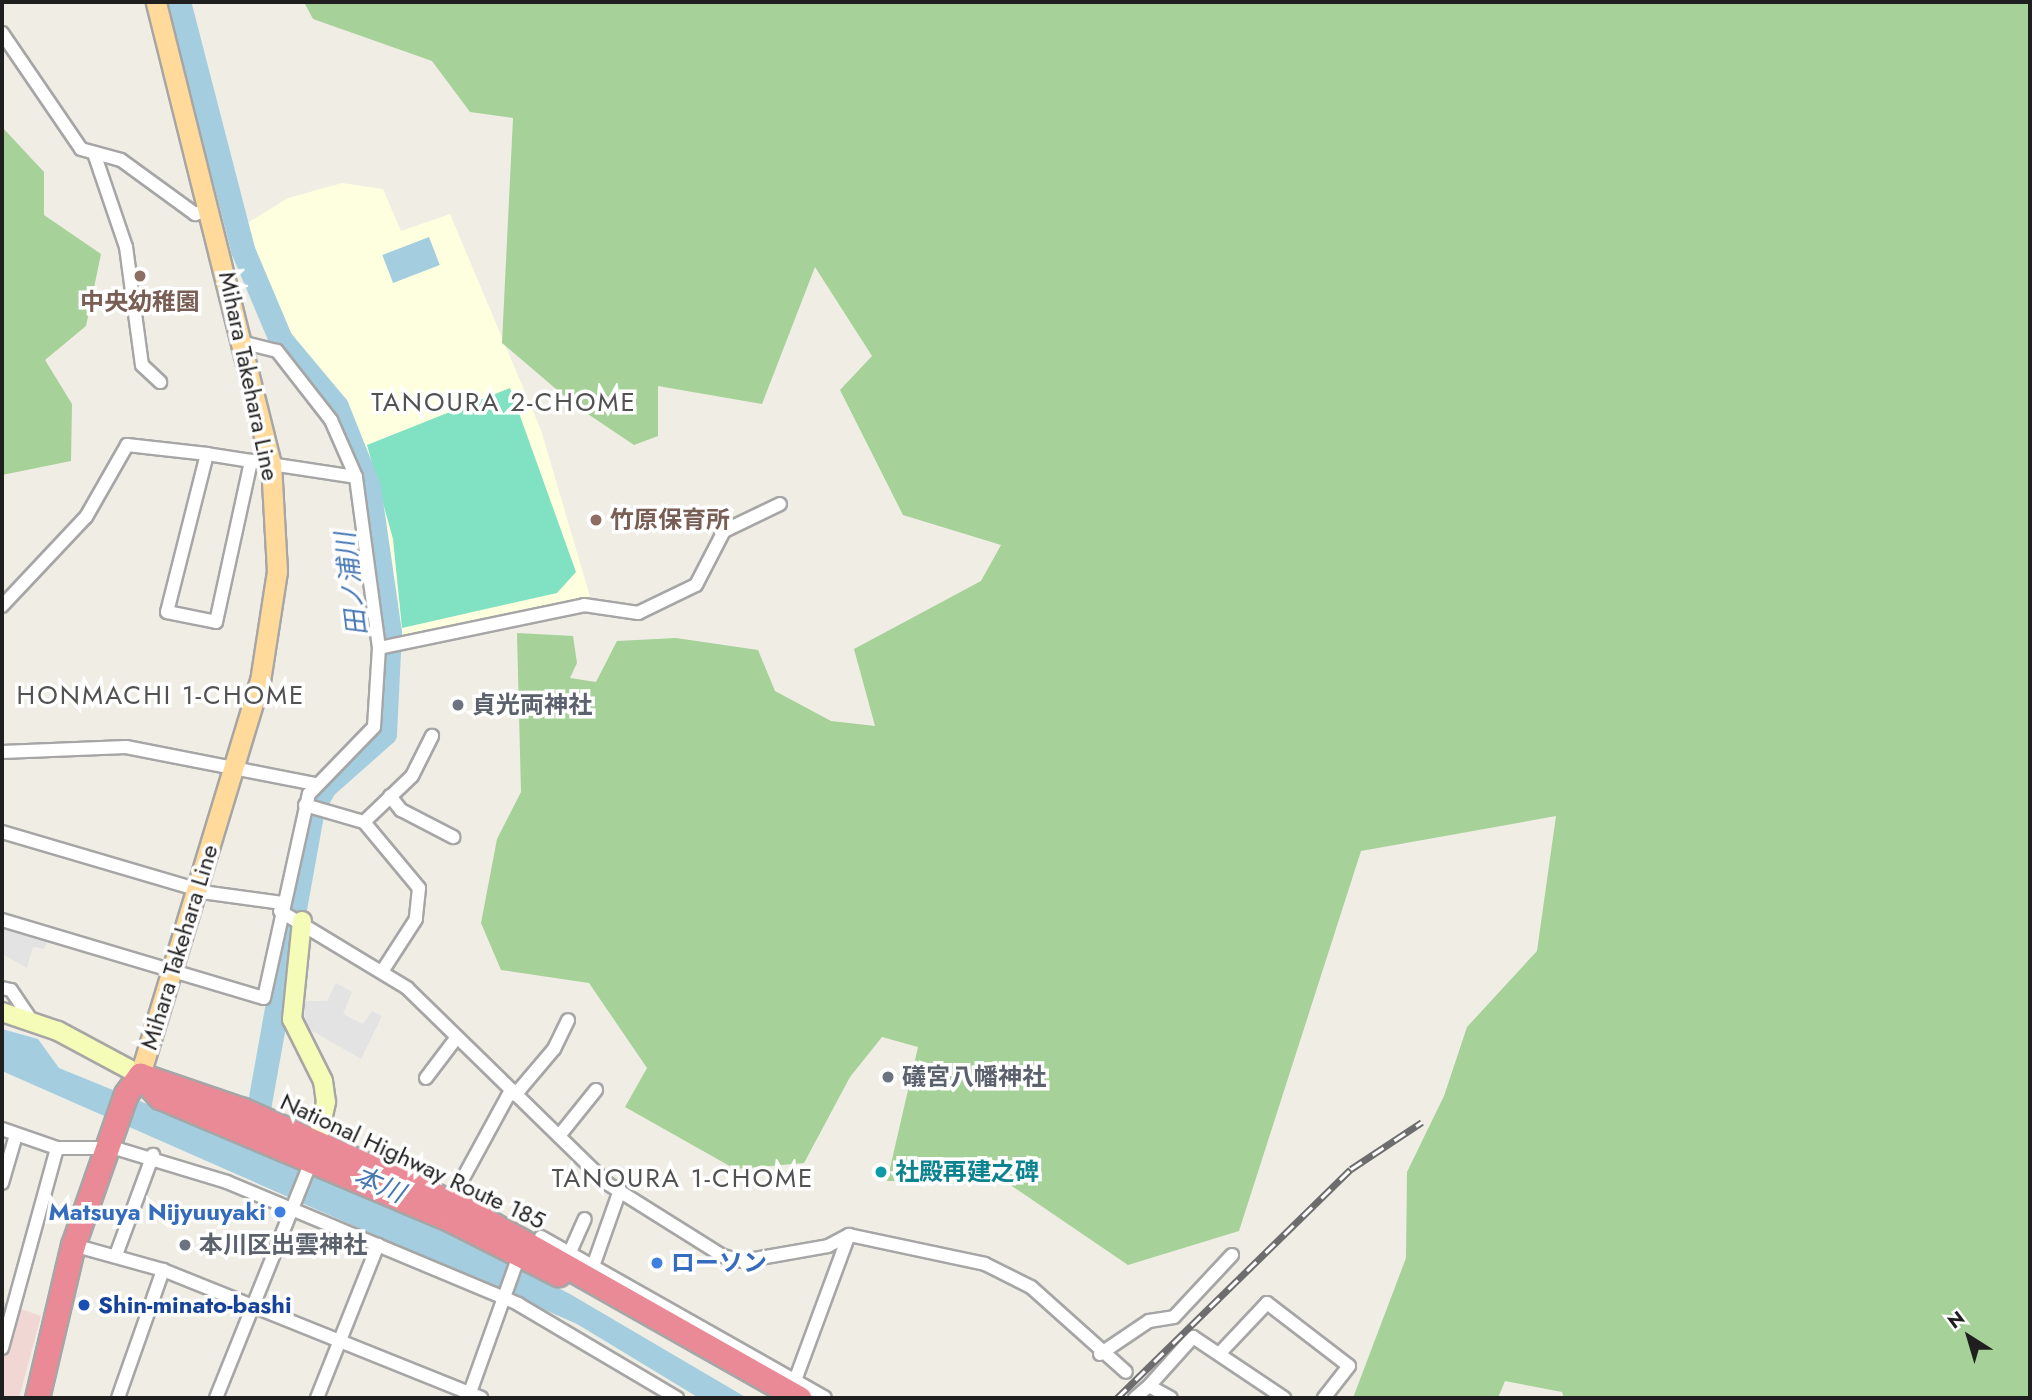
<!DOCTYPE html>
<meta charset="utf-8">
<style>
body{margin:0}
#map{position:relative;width:2032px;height:1400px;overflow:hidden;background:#f0ede5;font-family:Jost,"Noto Sans JP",sans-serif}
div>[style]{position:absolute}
.commercial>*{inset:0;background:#f1d7d4}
.education>*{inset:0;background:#fdffdf}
.forest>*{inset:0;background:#a6d198}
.pitch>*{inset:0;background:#80e2c2}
.parking>*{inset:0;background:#e3e3e3}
.water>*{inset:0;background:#a4cedf;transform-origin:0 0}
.river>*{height:24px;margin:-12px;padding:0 12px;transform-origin:12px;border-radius:12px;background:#a4cedf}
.roads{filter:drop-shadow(2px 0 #a6a6a6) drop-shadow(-2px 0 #a6a6a6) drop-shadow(0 2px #a6a6a6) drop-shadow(0 -2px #a6a6a6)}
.street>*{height:12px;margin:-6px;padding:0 6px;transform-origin:6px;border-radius:6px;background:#fff}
.secondary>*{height:18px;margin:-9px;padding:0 9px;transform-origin:9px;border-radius:9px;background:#f4fcb7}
.primary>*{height:19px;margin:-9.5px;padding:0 9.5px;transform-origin:9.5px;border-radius:9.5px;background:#ffda9b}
.highway>*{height:23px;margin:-11.5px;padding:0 11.5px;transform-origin:11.5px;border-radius:11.5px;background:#ea8a96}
.rail>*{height:7px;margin-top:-3.5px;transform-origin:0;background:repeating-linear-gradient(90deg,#fff 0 13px,#6d6d6d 0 26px);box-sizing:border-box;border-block:2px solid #6d6d6d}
.dots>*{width:19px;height:19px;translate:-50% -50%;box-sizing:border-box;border:4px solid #fff;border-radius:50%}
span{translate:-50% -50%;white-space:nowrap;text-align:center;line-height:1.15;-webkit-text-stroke:7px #fff;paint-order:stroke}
.education-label{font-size:24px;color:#785e54;font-weight:700}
.left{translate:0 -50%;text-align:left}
.street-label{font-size:24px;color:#1f1f1f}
.worship-label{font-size:24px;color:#5b616d;font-weight:700}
.culture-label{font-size:24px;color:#0d838f;font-weight:700}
.shop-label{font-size:24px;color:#366cbe;font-weight:700}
.right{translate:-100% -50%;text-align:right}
.transit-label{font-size:24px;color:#164399;font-weight:700}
.neighbourhood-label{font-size:26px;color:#525252;letter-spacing:2px}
.water-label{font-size:26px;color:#4777b3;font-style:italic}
.frame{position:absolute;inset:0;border:4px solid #1f1f1f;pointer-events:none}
.north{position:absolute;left:1934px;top:1302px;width:70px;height:70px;-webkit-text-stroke:5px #fff;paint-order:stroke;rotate:323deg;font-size:19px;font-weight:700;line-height:28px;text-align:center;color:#1f1f1f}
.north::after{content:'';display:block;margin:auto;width:24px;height:32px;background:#1f1f1f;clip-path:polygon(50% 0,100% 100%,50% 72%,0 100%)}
</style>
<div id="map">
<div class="commercial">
<div style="clip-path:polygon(2px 1302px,41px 1316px,19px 1398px,2px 1398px)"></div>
</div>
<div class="education">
<div style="clip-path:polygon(342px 183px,383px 189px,401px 231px,450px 214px,541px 430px,591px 600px,394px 638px,384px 532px,368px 469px,337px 401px,282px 327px,241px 227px,288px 198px)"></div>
</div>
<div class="forest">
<div style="clip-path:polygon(2030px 2px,2030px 1398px,1564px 1398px,1562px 1392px,1505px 1381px,1498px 1398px,1353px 1398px,1406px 1258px,1407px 1172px,1444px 1096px,1467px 1027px,1537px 951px,1556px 816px,1361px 851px,1239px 1231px,1128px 1265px,1006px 1182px,887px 1181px,918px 1047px,882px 1037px,850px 1077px,804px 1163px,735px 1169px,625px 1107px,647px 1068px,589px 983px,501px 970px,481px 923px,497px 839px,521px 792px,517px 633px,573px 636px,577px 663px,570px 678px,596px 682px,617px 641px,676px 638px,758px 650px,775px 691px,831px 721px,875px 726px,854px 649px,981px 581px,1001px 545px,903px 515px,840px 390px,872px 356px,815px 267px,762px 404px,658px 386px,658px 436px,634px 445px,576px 406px,502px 343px,513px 118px,470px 112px,432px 61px,313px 19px,304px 2px)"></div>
<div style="clip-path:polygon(2px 127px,44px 172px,44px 215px,101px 254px,86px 326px,45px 360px,72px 404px,71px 461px,2px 475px)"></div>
</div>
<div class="pitch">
<div style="clip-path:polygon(510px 388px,576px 572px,557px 593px,402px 628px,393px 539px,367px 445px)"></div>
</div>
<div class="parking">
<div style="clip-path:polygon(2px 925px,48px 939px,44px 949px,33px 947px,27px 968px,2px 954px)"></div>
<div style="clip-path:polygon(336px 983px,352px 992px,343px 1014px,363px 1024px,372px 1011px,382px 1016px,361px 1059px,307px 1028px,303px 1001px,327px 1001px)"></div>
</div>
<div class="water">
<div style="left:429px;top:237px;width:30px;height:50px;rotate:69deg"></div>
<div style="clip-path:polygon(2px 1029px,38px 1039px,59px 1068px,397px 1206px,570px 1294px,747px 1398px,699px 1398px,577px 1324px,2px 1071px)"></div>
</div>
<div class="river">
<div style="left:179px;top:2px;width:256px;rotate:75.5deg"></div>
<div style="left:243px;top:250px;width:98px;rotate:67.1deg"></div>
<div style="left:281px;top:340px;width:87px;rotate:50.1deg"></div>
<div style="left:337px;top:407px;width:86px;rotate:68.2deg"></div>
<div style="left:369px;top:487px;width:147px;rotate:81.8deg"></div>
<div style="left:390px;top:632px;width:102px;rotate:92.8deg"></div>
<div style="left:385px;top:734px;width:80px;rotate:138.5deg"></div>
<div style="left:325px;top:787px;width:25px;rotate:119deg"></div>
<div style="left:313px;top:809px;width:332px;rotate:100.2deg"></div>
</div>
<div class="roads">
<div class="street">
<div style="left:2px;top:33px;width:140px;rotate:55.7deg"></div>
<div style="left:81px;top:149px;width:41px;rotate:15.4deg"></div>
<div style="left:121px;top:160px;width:92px;rotate:36.1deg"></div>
<div style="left:195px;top:214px;width:16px;rotate:-18deg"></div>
<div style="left:95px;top:156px;width:96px;rotate:71.2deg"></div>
<div style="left:126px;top:247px;width:119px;rotate:82.3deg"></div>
<div style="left:142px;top:365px;width:25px;rotate:43deg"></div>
<div style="left:207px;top:454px;width:45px;rotate:9deg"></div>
<div style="left:2px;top:606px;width:122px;rotate:-46.7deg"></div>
<div style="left:86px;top:517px;width:83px;rotate:-60.3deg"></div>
<div style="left:127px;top:445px;width:81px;rotate:6.4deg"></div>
<div style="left:207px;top:454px;width:163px;rotate:104.2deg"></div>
<div style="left:167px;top:612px;width:50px;rotate:11.5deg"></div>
<div style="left:216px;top:622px;width:165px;rotate:-77.7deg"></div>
<div style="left:251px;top:461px;width:106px;rotate:8.7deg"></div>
<div style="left:379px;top:648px;width:209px;rotate:-11.8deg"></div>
<div style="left:584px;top:605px;width:55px;rotate:8.4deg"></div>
<div style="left:638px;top:613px;width:64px;rotate:-25.8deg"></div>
<div style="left:696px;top:585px;width:61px;rotate:-62.6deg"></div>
<div style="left:724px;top:531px;width:62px;rotate:-25.7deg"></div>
<div style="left:2px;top:752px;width:124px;rotate:-2.3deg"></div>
<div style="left:126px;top:747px;width:192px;rotate:11.1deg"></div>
<div style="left:390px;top:796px;width:18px;rotate:52deg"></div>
<div style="left:401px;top:810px;width:59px;rotate:27.4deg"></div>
<div style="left:305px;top:805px;width:61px;rotate:16.1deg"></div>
<div style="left:364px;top:822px;width:66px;rotate:-43.8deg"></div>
<div style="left:412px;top:776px;width:45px;rotate:-63.4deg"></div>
<div style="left:364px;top:822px;width:86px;rotate:50.2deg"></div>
<div style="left:419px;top:888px;width:31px;rotate:96deg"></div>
<div style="left:416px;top:919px;width:61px;rotate:122.9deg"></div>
<div style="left:2px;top:832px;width:216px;rotate:16.4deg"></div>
<div style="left:209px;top:893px;width:74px;rotate:7.8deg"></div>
<div style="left:280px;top:911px;width:149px;rotate:31.2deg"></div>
<div style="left:407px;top:988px;width:281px;rotate:44.3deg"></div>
<div style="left:608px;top:1184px;width:136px;rotate:32.1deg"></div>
<div style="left:723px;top:1256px;width:21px;rotate:14deg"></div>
<div style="left:743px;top:1261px;width:86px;rotate:-10deg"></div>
<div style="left:828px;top:1246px;width:24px;rotate:-28deg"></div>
<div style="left:849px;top:1235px;width:139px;rotate:12deg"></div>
<div style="left:985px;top:1264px;width:51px;rotate:26.6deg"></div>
<div style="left:1031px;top:1287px;width:127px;rotate:41.8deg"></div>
<div style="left:2px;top:920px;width:273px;rotate:16.6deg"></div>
<div style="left:264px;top:998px;width:209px;rotate:-77.6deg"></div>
<div style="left:309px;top:794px;width:93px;rotate:-45.9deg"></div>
<div style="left:374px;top:727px;width:79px;rotate:-86.4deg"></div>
<div style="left:379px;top:648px;width:173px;rotate:-97.7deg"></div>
<div style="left:356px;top:477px;width:62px;rotate:-113.7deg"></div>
<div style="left:331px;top:420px;width:88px;rotate:-128deg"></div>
<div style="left:277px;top:351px;width:32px;rotate:-166deg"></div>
<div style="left:2px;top:988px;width:9px;rotate:13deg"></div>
<div style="left:11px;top:990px;width:36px;rotate:56deg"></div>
<div style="left:426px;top:1078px;width:51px;rotate:-52.9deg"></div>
<div style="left:515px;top:1095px;width:60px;rotate:-49.7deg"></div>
<div style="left:554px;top:1049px;width:32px;rotate:-64deg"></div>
<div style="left:2px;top:1129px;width:58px;rotate:19.1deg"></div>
<div style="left:57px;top:1148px;width:49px"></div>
<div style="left:559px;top:1136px;width:59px;rotate:-51.2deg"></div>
<div style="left:118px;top:1149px;width:114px;rotate:16.8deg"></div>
<div style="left:227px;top:1182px;width:316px;rotate:22.7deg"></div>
<div style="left:518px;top:1304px;width:185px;rotate:30.6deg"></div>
<div style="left:2px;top:1183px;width:50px;rotate:-73.7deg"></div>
<div style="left:450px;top:1202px;width:128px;rotate:-61.4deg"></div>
<div style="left:541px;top:1237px;width:326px;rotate:29.5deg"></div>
<div style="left:73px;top:1245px;width:93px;rotate:15.5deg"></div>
<div style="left:163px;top:1270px;width:343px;rotate:21.9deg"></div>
<div style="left:570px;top:1252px;width:36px;rotate:-66deg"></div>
<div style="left:116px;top:1255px;width:107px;rotate:-69.7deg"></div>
<div style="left:591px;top:1272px;width:87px;rotate:-70.5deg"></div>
<div style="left:2px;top:1348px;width:207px;rotate:-74.6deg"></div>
<div style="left:1100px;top:1354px;width:59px;rotate:-34deg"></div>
<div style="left:1149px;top:1321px;width:25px;rotate:-9deg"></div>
<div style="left:1174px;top:1317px;width:85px;rotate:-46.9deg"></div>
<div style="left:1219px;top:1354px;width:70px;rotate:-46.7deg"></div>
<div style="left:1267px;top:1303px;width:103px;rotate:37.5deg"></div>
<div style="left:1349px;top:1366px;width:41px;rotate:128deg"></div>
<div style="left:793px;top:1386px;width:161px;rotate:-69.7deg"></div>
<div style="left:1149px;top:1386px;width:66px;rotate:-48.1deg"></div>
<div style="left:1193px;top:1337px;width:110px;rotate:33.8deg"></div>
<div style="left:118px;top:1398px;width:136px;rotate:-70.6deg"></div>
<div style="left:216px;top:1398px;width:260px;rotate:-68.1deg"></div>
<div style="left:317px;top:1398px;width:165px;rotate:-68.3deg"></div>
<div style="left:468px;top:1398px;width:157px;rotate:-70.3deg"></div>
<div style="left:1135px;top:1398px;width:18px;rotate:-41deg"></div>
<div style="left:1149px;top:1386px;width:25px;rotate:29deg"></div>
</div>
<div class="secondary">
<div style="left:302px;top:921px;width:99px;rotate:95.8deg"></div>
<div style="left:292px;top:1019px;width:69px;rotate:63.4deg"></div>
<div style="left:323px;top:1081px;width:21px;rotate:82deg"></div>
<div style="left:326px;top:1102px;width:46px;rotate:102.5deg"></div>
<div style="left:2px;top:1012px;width:59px;rotate:18.7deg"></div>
<div style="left:58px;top:1031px;width:93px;rotate:28.2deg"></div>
</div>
<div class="primary">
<div style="left:140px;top:1075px;width:412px;rotate:-73.1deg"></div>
<div style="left:260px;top:681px;width:111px;rotate:-81.2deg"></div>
<div style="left:277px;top:571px;width:107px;rotate:-93.2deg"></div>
<div style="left:271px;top:464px;width:476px;rotate:-104deg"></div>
</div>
<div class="highway">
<div style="left:140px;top:1075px;width:109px;rotate:18.8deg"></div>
<div style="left:243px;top:1110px;width:237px;rotate:23.9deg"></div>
<div style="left:460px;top:1206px;width:390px;rotate:29.5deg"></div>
<div style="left:140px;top:1075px;width:30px;rotate:48deg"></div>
<div style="left:160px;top:1097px;width:318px;rotate:22.9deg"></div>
<div style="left:453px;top:1221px;width:118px;rotate:26.8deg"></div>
<div style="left:37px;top:1398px;width:157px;rotate:-76.8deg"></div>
<div style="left:73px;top:1245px;width:160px;rotate:-70.7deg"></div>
<div style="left:126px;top:1094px;width:24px;rotate:-54deg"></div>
</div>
</div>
<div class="rail">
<div style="left:1117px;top:1398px;width:327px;rotate:-44.4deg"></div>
<div style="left:1351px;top:1169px;width:85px;rotate:-33.5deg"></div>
</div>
<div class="dots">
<div style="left:140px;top:276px;background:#8d6e63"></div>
<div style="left:596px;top:520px;background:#8d6e63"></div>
<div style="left:458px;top:705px;background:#6b7280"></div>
<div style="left:888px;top:1077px;background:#6b7280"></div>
<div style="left:881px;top:1172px;background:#0f9aa8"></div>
<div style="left:280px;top:1212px;background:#3f7fe0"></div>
<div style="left:185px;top:1245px;background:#6b7280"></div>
<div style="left:657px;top:1263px;background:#3f7fe0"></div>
<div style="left:84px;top:1305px;background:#1a4fb4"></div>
</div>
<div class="education-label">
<span style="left:140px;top:302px">中央幼稚園</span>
<span class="left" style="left:610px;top:520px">竹原保育所</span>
</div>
<div class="street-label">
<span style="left:249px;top:376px;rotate:78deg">Mihara Takehara Line</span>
<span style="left:179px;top:947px;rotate:-73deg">Mihara Takehara Line</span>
<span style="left:413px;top:1161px;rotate:25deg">National Highway Route 185</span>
</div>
<div class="worship-label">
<span class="left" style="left:472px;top:705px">貞光両神社</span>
<span class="left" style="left:902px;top:1077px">礒宮八幡神社</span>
<span class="left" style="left:199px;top:1245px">本川区出雲神社</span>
</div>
<div class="culture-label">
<span class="left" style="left:895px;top:1172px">社殿再建之碑</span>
</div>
<div class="shop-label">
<span class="right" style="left:266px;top:1212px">Matsuya Nijyuuyaki</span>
<span class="left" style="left:671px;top:1263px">ローソン</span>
</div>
<div class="transit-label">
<span class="left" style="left:98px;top:1305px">Shin-minato-bashi</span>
</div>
<div class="neighbourhood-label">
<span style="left:504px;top:403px">TANOURA 2-CHOME</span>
<span style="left:161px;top:696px">HONMACHI 1-CHOME</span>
<span style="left:683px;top:1179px">TANOURA 1-CHOME</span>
</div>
<div class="water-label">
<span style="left:352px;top:584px;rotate:-97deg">田ノ浦川</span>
<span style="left:379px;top:1185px;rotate:23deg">本川</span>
</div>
<div class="frame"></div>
<div class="north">N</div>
</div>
